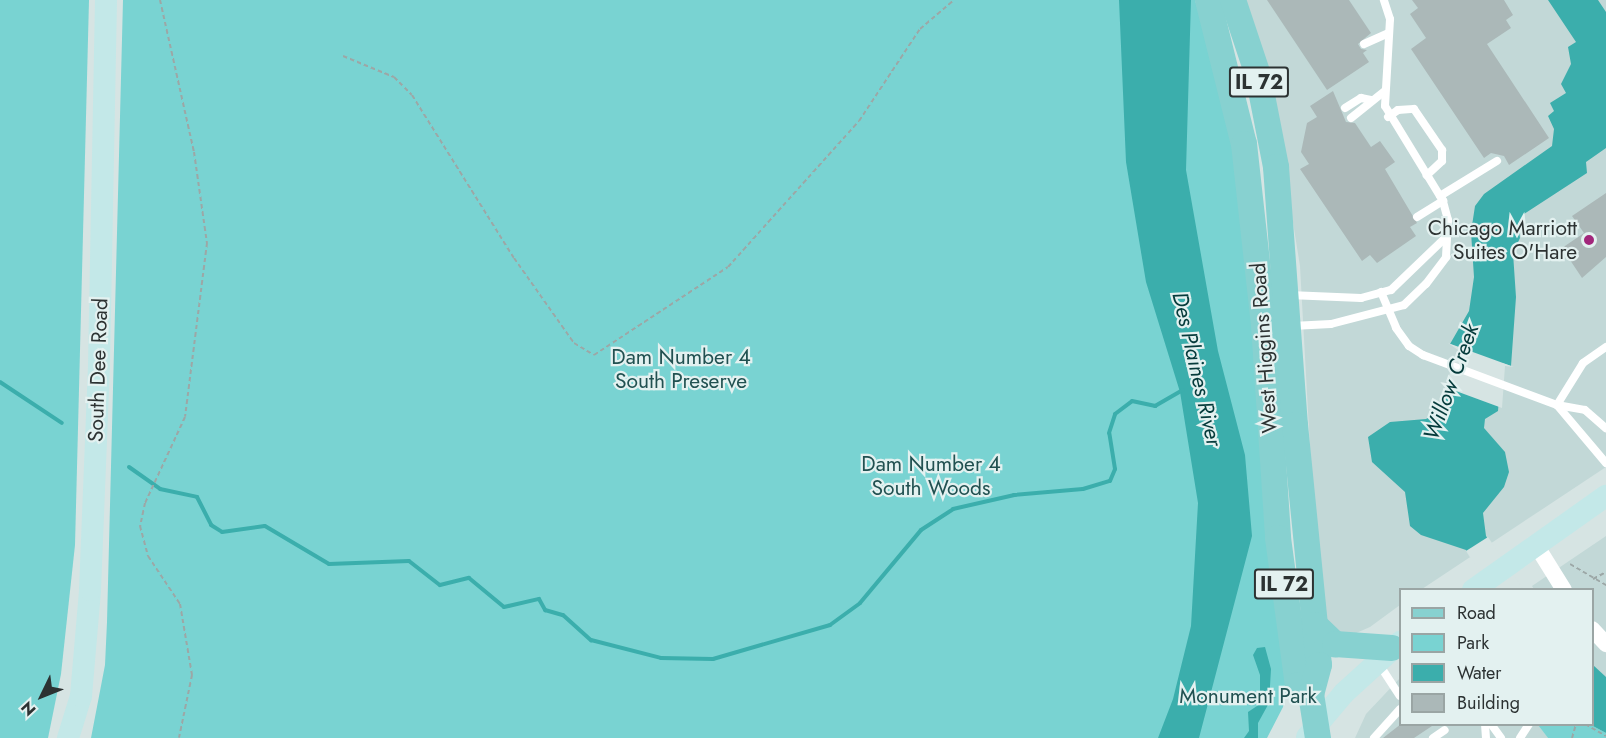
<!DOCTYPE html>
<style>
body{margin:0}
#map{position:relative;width:1606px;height:738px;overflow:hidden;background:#d6e4e3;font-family:Jost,sans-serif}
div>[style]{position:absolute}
.built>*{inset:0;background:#c2d8d7}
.green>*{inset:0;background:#79d3d2}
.water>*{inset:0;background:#3baeac}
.pier>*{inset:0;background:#d6e4e3}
.stream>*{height:4px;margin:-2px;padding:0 2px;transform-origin:2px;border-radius:2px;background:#3baeac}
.building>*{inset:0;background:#abb8b8}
.path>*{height:2px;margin-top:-1px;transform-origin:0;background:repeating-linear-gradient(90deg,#9ca7a6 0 4.5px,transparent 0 7.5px)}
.lane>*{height:8px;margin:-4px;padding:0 4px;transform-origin:4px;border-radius:4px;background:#fff}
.street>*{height:16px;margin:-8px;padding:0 8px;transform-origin:8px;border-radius:8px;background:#fff}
.secondary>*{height:22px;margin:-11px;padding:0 11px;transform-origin:11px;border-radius:11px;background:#c3e8e8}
.primary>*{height:26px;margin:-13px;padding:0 13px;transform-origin:13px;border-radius:13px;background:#87d1d0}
.dots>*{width:16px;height:16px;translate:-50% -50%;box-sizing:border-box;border:3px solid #e3f1f0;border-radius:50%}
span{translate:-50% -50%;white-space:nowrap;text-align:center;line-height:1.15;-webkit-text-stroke:4.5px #e3f1f0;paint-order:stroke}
.shield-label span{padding:2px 4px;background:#e3f1f0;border:2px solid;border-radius:4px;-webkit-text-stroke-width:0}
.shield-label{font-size:20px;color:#2c3232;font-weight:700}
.poi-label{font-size:21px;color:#2c3232}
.right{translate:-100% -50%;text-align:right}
.street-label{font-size:21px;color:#2c3232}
.park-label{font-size:21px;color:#215151}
.water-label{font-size:22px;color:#053b3b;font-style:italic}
.legend{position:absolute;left:1399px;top:588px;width:195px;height:138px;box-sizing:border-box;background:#e3f1f0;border:2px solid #9aa5a4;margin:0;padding:8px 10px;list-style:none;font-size:18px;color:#2c3232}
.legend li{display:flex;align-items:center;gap:12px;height:30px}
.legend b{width:30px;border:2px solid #9aa5a4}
.north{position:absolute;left:12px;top:666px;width:60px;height:60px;-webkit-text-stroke:4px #e3f1f0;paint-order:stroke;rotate:227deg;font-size:16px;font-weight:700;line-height:24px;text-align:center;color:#2c3232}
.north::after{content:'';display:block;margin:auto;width:21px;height:27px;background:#2c3232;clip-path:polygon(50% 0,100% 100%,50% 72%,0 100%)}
</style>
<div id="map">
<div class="built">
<div style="clip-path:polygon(1241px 0,1606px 0,1606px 467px,1422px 589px,1400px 590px,1400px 605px,1370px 627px,1347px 637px,1327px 626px,1311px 466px,1300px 266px,1279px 135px)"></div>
<div style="clip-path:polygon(1606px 536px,1606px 690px,1593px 675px,1592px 590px,1534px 589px,1532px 586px)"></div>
<div style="clip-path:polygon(1400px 678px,1400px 724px,1538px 725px,1548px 738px,1355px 738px,1366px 714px)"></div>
</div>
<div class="green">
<div style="clip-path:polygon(0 0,89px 0,75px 545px,61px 674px,48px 738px,0 738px)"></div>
<div style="clip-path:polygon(123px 0,1195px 0,1235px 139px,1287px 684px,1283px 707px,1267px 738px,91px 738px,105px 665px,107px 622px)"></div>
<div style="clip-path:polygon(1538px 725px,1591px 725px,1606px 733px,1606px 738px,1548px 738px)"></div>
</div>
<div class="water">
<div style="clip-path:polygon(1119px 0,1191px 0,1186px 170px,1218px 351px,1245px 455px,1252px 536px,1199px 738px,1158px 738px,1173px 699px,1191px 626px,1198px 503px,1180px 392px,1146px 282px,1126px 162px)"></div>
<div style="clip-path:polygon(1548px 0,1598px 0,1606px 12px,1606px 148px,1586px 162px,1587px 173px,1524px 214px,1518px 224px,1520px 238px,1513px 253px,1516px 297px,1511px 366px,1502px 363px,1498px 411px,1485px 419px,1484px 428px,1505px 452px,1509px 472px,1504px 487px,1483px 513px,1486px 536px,1522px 589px,1492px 589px,1466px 550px,1421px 535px,1410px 526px,1405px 492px,1372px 462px,1368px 437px,1390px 422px,1426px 419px,1439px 411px,1462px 349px,1450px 344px,1469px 311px,1474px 277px,1471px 232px,1475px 206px,1484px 194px,1552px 146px,1554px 129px,1548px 116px,1554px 111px,1550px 103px,1566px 93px,1561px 84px,1571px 64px,1568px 47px,1576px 42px)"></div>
<div style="clip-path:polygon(1265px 647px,1271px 669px,1269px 703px,1258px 723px,1258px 738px,1244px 738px,1249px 731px,1248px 712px,1260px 704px,1260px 675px,1253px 655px,1257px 648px)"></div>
<div style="clip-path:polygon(1593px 665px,1606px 677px,1606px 733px,1591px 725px)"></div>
</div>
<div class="pier">
<div style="clip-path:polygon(1448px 343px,1514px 367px,1505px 366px,1502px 408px,1445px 387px,1458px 350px)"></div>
<div style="clip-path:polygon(1488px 537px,1523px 589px,1490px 589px,1466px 551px)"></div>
</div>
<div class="stream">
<div style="left:0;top:382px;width:74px;rotate:33.5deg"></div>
<div style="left:129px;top:467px;width:38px;rotate:35deg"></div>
<div style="left:160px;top:489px;width:38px;rotate:12deg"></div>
<div style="left:197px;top:497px;width:31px;rotate:63deg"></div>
<div style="left:211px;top:525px;width:13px;rotate:32deg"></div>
<div style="left:222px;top:532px;width:43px;rotate:-7.9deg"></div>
<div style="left:265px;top:526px;width:74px;rotate:30.7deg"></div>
<div style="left:329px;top:564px;width:80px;rotate:-2.1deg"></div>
<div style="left:409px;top:561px;width:39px;rotate:38deg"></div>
<div style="left:440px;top:585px;width:30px;rotate:-14deg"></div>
<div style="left:469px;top:578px;width:45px;rotate:39.6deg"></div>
<div style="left:504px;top:607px;width:36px;rotate:-13deg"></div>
<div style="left:539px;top:599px;width:13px;rotate:61deg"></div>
<div style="left:545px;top:610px;width:19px;rotate:16deg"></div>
<div style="left:563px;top:615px;width:38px;rotate:42deg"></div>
<div style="left:591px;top:640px;width:72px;rotate:14.4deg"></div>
<div style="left:661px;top:658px;width:52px;rotate:1.1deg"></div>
<div style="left:713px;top:659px;width:122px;rotate:-16.2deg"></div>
<div style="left:830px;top:625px;width:37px;rotate:-36deg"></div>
<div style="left:860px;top:603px;width:95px;rotate:-50.1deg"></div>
<div style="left:921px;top:530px;width:38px;rotate:-33deg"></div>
<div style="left:953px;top:509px;width:63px;rotate:-12.9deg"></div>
<div style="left:1014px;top:495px;width:69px;rotate:-5deg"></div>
<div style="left:1083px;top:489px;width:28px;rotate:-17deg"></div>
<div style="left:1110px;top:481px;width:13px;rotate:-67deg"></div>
<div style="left:1115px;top:469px;width:36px;rotate:-99deg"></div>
<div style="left:1109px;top:433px;width:20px;rotate:-72deg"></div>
<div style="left:1115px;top:414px;width:21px;rotate:-37deg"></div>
<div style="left:1132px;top:401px;width:24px;rotate:12deg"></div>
<div style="left:1155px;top:406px;width:32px;rotate:-30deg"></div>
</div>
<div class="building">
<div style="clip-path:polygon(1267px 0,1349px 0,1371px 33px,1358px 44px,1361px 49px,1367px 50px,1363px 53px,1369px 62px,1327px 90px)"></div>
<div style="clip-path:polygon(1412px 0,1504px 0,1513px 15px,1506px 20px,1511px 28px,1487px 44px,1549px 138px,1509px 165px,1504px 156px,1491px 153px,1484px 158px,1411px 49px,1426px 38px,1410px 14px,1418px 8px)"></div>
<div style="clip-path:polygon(1333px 91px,1346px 122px,1355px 123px,1371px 147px,1380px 141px,1395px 162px,1385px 169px,1417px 223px,1410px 227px,1416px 236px,1377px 263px,1370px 255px,1362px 261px,1300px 169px,1309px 164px,1301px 152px,1307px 123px,1317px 117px,1310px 106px)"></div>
<div style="clip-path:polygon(1606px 193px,1606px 257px,1582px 278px,1562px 248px,1584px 233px,1572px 216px)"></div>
<div style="clip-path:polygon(1401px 724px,1435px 724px,1414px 738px,1383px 738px)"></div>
</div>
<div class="path">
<div style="left:160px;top:0;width:156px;rotate:77.4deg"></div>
<div style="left:194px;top:152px;width:92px;rotate:81.9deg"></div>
<div style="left:207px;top:243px;width:175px;rotate:97.2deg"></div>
<div style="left:185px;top:417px;width:95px;rotate:114.9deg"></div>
<div style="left:145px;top:503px;width:24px;rotate:102deg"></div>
<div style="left:140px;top:526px;width:31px;rotate:75deg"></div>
<div style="left:148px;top:556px;width:58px;rotate:56.3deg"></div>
<div style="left:180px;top:604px;width:72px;rotate:80.4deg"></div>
<div style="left:192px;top:675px;width:64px;rotate:101.7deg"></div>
<div style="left:343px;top:56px;width:55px;rotate:22.4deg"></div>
<div style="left:394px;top:77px;width:25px;rotate:45deg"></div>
<div style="left:412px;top:95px;width:192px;rotate:58deg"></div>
<div style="left:514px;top:258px;width:104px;rotate:54.8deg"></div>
<div style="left:574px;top:343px;width:23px;rotate:31deg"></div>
<div style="left:594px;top:355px;width:160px;rotate:-33.3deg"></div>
<div style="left:728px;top:267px;width:196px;rotate:-48.1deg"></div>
<div style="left:859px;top:121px;width:110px;rotate:-56.5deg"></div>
<div style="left:920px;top:29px;width:45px;rotate:-40.5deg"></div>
<div style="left:1570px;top:564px;width:42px;rotate:30.3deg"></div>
<div style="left:1593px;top:579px;width:15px;rotate:-28deg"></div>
<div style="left:1585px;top:724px;width:24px;rotate:30deg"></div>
<div style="left:1572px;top:738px;width:15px;rotate:-74deg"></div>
</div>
<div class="lane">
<div style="left:1364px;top:44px;width:27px;rotate:-24deg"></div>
<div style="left:1345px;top:108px;width:19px;rotate:-32deg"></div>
<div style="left:1361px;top:98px;width:10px;rotate:11deg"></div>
<div style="left:1388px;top:117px;width:12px;rotate:-35deg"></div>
<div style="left:1398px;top:110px;width:16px;rotate:-4deg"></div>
<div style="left:1414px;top:109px;width:50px;rotate:55.7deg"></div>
<div style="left:1442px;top:150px;width:11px;rotate:90deg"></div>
<div style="left:1442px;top:161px;width:21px;rotate:137deg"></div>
<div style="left:1351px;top:118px;width:43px;rotate:-38.5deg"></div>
<div style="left:1440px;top:196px;width:67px;rotate:-31.6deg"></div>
<div style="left:1417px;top:217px;width:31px;rotate:-32deg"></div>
<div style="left:1381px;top:292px;width:39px;rotate:67deg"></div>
<div style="left:1396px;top:328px;width:22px;rotate:54deg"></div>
<div style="left:1409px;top:346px;width:17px;rotate:33deg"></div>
<div style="left:1423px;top:355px;width:143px;rotate:20.5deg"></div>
<div style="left:1557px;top:405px;width:28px;rotate:10deg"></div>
<div style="left:1585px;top:410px;width:28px;rotate:41deg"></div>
<div style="left:1289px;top:295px;width:72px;rotate:2.4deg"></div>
<div style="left:1361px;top:298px;width:31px;rotate:-15deg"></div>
<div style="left:1391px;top:290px;width:76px;rotate:-43.9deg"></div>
<div style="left:1292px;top:326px;width:39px;rotate:-3deg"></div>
<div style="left:1331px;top:324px;width:75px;rotate:-14.6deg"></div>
<div style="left:1404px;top:305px;width:30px;rotate:-44deg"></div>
<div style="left:1426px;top:284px;width:34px;rotate:-53deg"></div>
<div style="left:1446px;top:257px;width:37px;rotate:-87deg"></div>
<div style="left:1448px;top:220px;width:20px;rotate:-105deg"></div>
<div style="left:1443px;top:201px;width:111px;rotate:-121.4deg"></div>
<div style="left:1385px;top:106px;width:87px;rotate:-86.7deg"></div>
<div style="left:1390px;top:19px;width:20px;rotate:-108deg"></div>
<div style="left:1557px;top:405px;width:49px;rotate:-58.2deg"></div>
<div style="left:1583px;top:363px;width:28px;rotate:-35deg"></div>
<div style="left:1557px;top:405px;width:76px;rotate:49.8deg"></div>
<div style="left:1379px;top:664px;width:38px;rotate:57deg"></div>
<div style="left:1485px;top:724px;width:14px;rotate:86deg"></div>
<div style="left:1491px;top:724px;width:17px;rotate:54deg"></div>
<div style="left:1374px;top:738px;width:39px;rotate:-48deg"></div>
<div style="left:1433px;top:738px;width:14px;rotate:-34deg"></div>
<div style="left:1520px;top:738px;width:17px;rotate:-57deg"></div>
</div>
<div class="street">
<div style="left:1536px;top:545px;width:53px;rotate:58.1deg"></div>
<div style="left:1592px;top:629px;width:21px;rotate:47deg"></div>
</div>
<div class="secondary">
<div style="left:1473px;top:590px;width:163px;rotate:-35.3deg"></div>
<div style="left:1307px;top:737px;width:57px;rotate:-49.9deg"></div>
<div style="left:1344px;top:693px;width:76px;rotate:-42.3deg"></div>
<div style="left:68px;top:738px;width:44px;rotate:-72.8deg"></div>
<div style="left:81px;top:696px;width:106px;rotate:-85.1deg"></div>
<div style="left:90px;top:590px;width:225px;rotate:-87.7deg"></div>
<div style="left:99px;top:365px;width:365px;rotate:-88.9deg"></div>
</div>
<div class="primary">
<div style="left:1208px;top:0;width:148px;rotate:76deg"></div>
<div style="left:1244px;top:144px;width:182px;rotate:83.7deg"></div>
<div style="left:1264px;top:325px;width:213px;rotate:86.2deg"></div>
<div style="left:1278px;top:538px;width:148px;rotate:82.3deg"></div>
<div style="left:1298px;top:685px;width:16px;rotate:35deg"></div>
<div style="left:1233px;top:0;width:79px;rotate:71.6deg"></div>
<div style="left:1258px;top:75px;width:94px;rotate:78.9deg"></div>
<div style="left:1276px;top:167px;width:259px;rotate:85.8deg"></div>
<div style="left:1295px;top:425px;width:241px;rotate:84.3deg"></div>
<div style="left:1319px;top:665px;width:30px;rotate:105deg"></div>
<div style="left:1311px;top:694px;width:45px;rotate:81deg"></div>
<div style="left:1315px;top:625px;width:28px;rotate:44deg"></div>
<div style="left:1335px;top:644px;width:57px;rotate:4deg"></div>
</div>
<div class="dots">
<div style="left:1589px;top:240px;background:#a2267b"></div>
</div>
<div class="shield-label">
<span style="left:1259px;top:82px">IL 72</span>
<span style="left:1284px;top:584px">IL 72</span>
</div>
<div class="poi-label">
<span class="right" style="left:1577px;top:240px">Chicago Marriott<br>Suites O'Hare</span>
</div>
<div class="street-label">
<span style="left:1264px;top:348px;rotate:-94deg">West Higgins Road</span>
<span style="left:98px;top:370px;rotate:-88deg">South Dee Road</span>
</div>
<div class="park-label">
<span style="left:681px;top:369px">Dam Number 4<br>South Preserve</span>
<span style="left:931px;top:476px">Dam Number 4<br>South Woods</span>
<span style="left:1248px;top:696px">Monument Park</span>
</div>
<div class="water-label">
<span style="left:1197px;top:369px;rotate:77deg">Des Plaines River</span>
<span style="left:1451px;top:382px;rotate:-70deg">Willow Creek</span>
</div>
<ul class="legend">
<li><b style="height:8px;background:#87d1d0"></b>Road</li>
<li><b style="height:16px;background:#79d3d2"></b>Park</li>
<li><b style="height:16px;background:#3baeac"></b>Water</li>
<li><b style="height:16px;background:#abb8b8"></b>Building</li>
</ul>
<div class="north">N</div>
</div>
